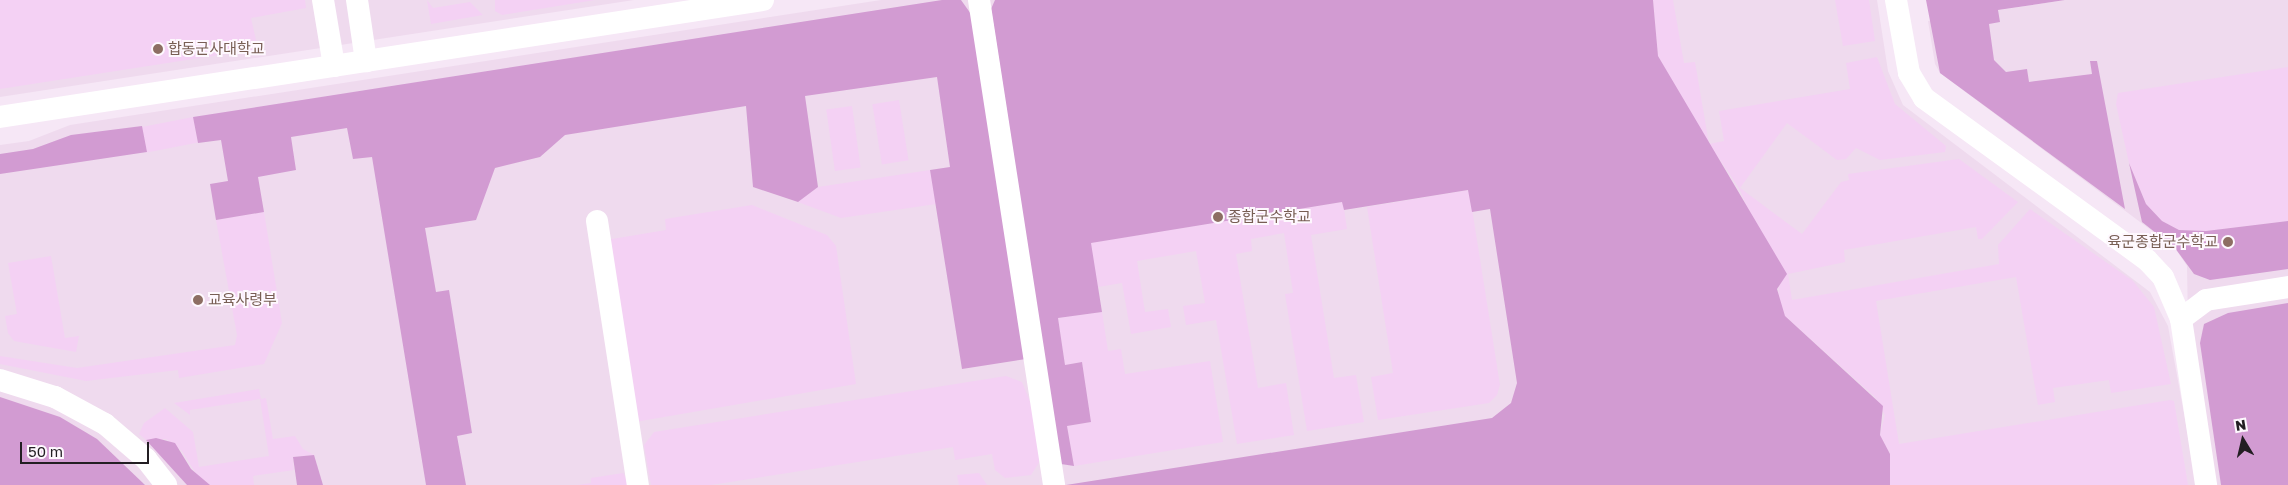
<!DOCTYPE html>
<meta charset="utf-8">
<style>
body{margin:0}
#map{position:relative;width:2288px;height:485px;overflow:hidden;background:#f6e7f6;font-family:"Golos Text","Noto Sans KR",sans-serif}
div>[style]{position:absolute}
.built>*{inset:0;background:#efdaee}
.green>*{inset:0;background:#f4d1f4;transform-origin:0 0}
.forest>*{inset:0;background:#d29bd2}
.minor>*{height:22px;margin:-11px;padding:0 11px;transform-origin:11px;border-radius:11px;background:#fff}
.dots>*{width:14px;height:14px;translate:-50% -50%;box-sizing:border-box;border:2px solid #fef8fe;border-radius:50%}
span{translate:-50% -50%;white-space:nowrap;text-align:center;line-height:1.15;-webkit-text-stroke:4px #fef8fe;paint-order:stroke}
.education-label{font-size:15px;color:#785e54}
.left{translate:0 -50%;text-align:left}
.right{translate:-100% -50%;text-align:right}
.north{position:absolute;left:2218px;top:415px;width:50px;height:50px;-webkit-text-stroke:4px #fef8fe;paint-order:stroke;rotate:351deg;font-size:14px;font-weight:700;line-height:20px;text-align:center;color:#231e23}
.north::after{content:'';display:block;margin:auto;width:18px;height:22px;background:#231e23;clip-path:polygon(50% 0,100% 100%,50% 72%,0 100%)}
.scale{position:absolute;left:20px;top:442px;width:129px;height:22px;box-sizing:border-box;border:2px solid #231e23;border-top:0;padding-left:6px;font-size:15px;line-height:18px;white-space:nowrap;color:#231e23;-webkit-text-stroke:4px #fef8fe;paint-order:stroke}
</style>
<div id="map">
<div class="built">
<div style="clip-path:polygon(0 0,634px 0,0 97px)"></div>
<div style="clip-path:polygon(881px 0,1877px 0,1888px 71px,1903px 105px,2150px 292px,2168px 326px,2197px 485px,0 485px,0 145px,29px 141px,70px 125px)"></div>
<div style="clip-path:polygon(2065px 0,2288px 0,2288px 485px,2212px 485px,2188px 324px,2187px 266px,2175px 248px,1940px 73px,1935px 64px,1928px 21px)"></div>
</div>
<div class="green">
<div style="clip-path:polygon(0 0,305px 0,306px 8px,251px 18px,258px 49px,0 89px)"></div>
<div style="clip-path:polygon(427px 0,433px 8px,470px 2px,483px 15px,431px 24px)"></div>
<div style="clip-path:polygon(495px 0,595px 0,502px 15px,495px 11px)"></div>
<div style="clip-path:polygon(1653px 0,1673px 0,1684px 63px,1695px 62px,1709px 144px,1724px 141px,1719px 111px,1850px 89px,1846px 63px,1877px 57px,1895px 104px,1946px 146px,1945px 152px,1880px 160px,1856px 148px,1846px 159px,1837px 160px,1787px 123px,1740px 188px,1802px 234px,1841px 182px,1849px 180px,1848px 174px,1959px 159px,2018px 202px,1982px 239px,1978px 239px,1976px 227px,1844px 250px,1845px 262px,1788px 274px,1792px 300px,1999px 264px,1998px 245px,2030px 209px,2133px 281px,2154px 307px,2171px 384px,2111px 393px,2109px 380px,2053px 388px,2055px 402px,2038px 405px,2016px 277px,1876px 301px,1899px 444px,2170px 400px,2174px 401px,2188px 485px,1890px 485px,1890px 454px,1880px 435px,1885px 415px,1875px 397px,1785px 316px,1778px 300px,1779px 283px,1739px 188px,1709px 144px,1658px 56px)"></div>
<div style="clip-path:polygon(1835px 0,1869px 0,1875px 41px,1843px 46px)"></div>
<div style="clip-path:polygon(2288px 67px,2288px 221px,2206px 231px,2179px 230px,2162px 221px,2146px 204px,2129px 163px,2116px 104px,2118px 93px)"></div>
<div style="left:899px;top:100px;width:61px;height:27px;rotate:81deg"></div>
<div style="left:852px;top:106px;width:62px;height:26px;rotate:82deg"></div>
<div style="left:193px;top:117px;width:26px;height:52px;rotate:79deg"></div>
<div style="clip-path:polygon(930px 170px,936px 204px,841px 218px,798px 202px,818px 187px)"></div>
<div style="clip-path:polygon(1469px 190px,1500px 385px,1497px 395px,1489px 403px,1378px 420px,1371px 377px,1393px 373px,1367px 207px)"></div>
<div style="clip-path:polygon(1343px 202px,1347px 229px,1311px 235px,1334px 378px,1356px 375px,1364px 422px,1307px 431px,1285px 294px,1293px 293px,1284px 233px,1251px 239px,1252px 251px,1236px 254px,1258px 388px,1286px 383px,1294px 435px,1237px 444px,1216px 320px,1186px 325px,1183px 306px,1205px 303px,1196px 251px,1137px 261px,1145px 312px,1168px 309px,1171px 327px,1131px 334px,1122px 283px,1098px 287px,1090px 243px)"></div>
<div style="clip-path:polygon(752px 205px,827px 235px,836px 246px,856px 384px,635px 422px,606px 240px,666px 230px,665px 219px)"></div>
<div style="clip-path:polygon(264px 212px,282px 323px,264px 364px,179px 378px,178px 370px,86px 381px,0 364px,0 356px,77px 368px,235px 345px,237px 335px,216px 220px)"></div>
<div style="clip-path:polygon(51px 256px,65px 338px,79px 336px,76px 352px,14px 341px,8px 333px,5px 316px,17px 314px,8px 263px)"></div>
<div style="clip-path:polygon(1102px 312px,1108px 351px,1121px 349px,1125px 374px,1210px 361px,1223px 442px,1074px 466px,1067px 426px,1091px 422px,1082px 362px,1065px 365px,1058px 318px)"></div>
<div style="clip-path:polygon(1006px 376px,1022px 382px,1031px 404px,1040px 461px,1031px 475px,1005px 478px,995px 470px,992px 454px,955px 460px,953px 447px,711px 485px,651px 485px,644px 445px,654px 432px)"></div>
<div style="clip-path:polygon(259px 389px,261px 399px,266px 398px,273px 439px,295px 436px,303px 449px,314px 455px,293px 457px,294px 470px,253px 476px,254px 485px,210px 485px,200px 480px,182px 451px,166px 439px,146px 440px,139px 434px,144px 423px,165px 408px,193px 432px,199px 467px,269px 456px,260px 399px,190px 410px,190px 415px,174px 403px)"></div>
<div style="clip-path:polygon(623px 473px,630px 485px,577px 485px,591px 483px,591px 478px)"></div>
<div style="clip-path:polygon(979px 473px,987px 485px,959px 485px,957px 475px)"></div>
</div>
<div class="forest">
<div style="clip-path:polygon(942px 0,961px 0,971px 14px,1026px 359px,962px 369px,930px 170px,950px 167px,937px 77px,805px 96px,818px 187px,798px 202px,753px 187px,746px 106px,565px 135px,540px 157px,495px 168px,476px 220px,425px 228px,436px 292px,449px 290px,472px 433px,457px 436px,466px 485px,426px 485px,372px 157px,353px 159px,347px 128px,291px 137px,296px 170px,258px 177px,264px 212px,216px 220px,210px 184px,228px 181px,221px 140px,198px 143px,193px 117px)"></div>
<div style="clip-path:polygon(995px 0,1653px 0,1658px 56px,1787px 274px,1777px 289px,1785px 316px,1883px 406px,1880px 435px,1890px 454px,1890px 485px,1066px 485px,1492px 418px,1511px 403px,1517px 383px,1490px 209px,1472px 212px,1468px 190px,1344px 210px,1342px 202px,1091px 243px,1102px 312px,1058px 318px,1065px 365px,1082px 362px,1091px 422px,1067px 426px,1074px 466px,1061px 464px,991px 9px)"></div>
<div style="clip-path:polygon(1926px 0,2065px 0,1998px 10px,2000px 22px,1989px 24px,1994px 60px,2006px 72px,2027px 69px,2029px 82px,2092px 74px,2090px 61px,2097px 61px,2125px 209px,1940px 73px)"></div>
<div style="clip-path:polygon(142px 126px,147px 152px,0 174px,0 154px,33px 149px,71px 135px)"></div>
<div style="clip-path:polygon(2129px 163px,2146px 204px,2162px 221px,2179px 230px,2206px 231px,2288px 221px,2288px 269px,2210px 280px,2194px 274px,2175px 248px,2142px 222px)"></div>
<div style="clip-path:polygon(2288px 303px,2288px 485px,2221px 485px,2200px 343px,2204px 324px,2228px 313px)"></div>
<div style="clip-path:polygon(0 397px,60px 417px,97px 439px,145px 485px,0 485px)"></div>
<div style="clip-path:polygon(156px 438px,175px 443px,191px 469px,210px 485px,187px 485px,146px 440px)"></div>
<div style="clip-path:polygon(314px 455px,323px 485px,297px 485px,293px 457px)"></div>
</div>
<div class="minor">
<div style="left:323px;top:0;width:67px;rotate:80.5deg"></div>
<div style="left:357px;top:0;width:62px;rotate:81.6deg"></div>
<div style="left:979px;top:0;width:491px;rotate:81.2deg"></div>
<div style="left:1896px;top:0;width:74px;rotate:79.9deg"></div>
<div style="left:1909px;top:73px;width:29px;rotate:59deg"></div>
<div style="left:1924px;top:98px;width:276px;rotate:36deg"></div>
<div style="left:2147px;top:260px;width:23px;rotate:47deg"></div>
<div style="left:2163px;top:277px;width:46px;rotate:66.8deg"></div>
<div style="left:2181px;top:319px;width:168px;rotate:81.4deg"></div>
<div style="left:0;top:117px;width:772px;rotate:-8.72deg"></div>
<div style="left:597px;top:221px;width:267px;rotate:81.2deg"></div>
<div style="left:2181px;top:319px;width:31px;rotate:-37deg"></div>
<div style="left:2206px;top:300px;width:83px;rotate:-9deg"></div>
<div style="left:0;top:380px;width:58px;rotate:17.2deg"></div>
<div style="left:55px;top:397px;width:57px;rotate:28.4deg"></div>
<div style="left:105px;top:424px;width:54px;rotate:40.5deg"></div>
<div style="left:146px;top:459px;width:33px;rotate:52deg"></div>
</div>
<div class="dots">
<div style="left:158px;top:49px;background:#8d6e63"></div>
<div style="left:1218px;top:217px;background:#8d6e63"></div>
<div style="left:2228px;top:242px;background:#8d6e63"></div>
<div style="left:198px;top:300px;background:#8d6e63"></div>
</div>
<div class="education-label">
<span class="left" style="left:168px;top:49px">합동군사대학교</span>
<span class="left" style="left:1228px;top:217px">종합군수학교</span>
<span class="right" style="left:2218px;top:242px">육군종합군수학교</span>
<span class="left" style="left:208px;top:300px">교육사령부</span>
</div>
<div class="north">N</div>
<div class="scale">50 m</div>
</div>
